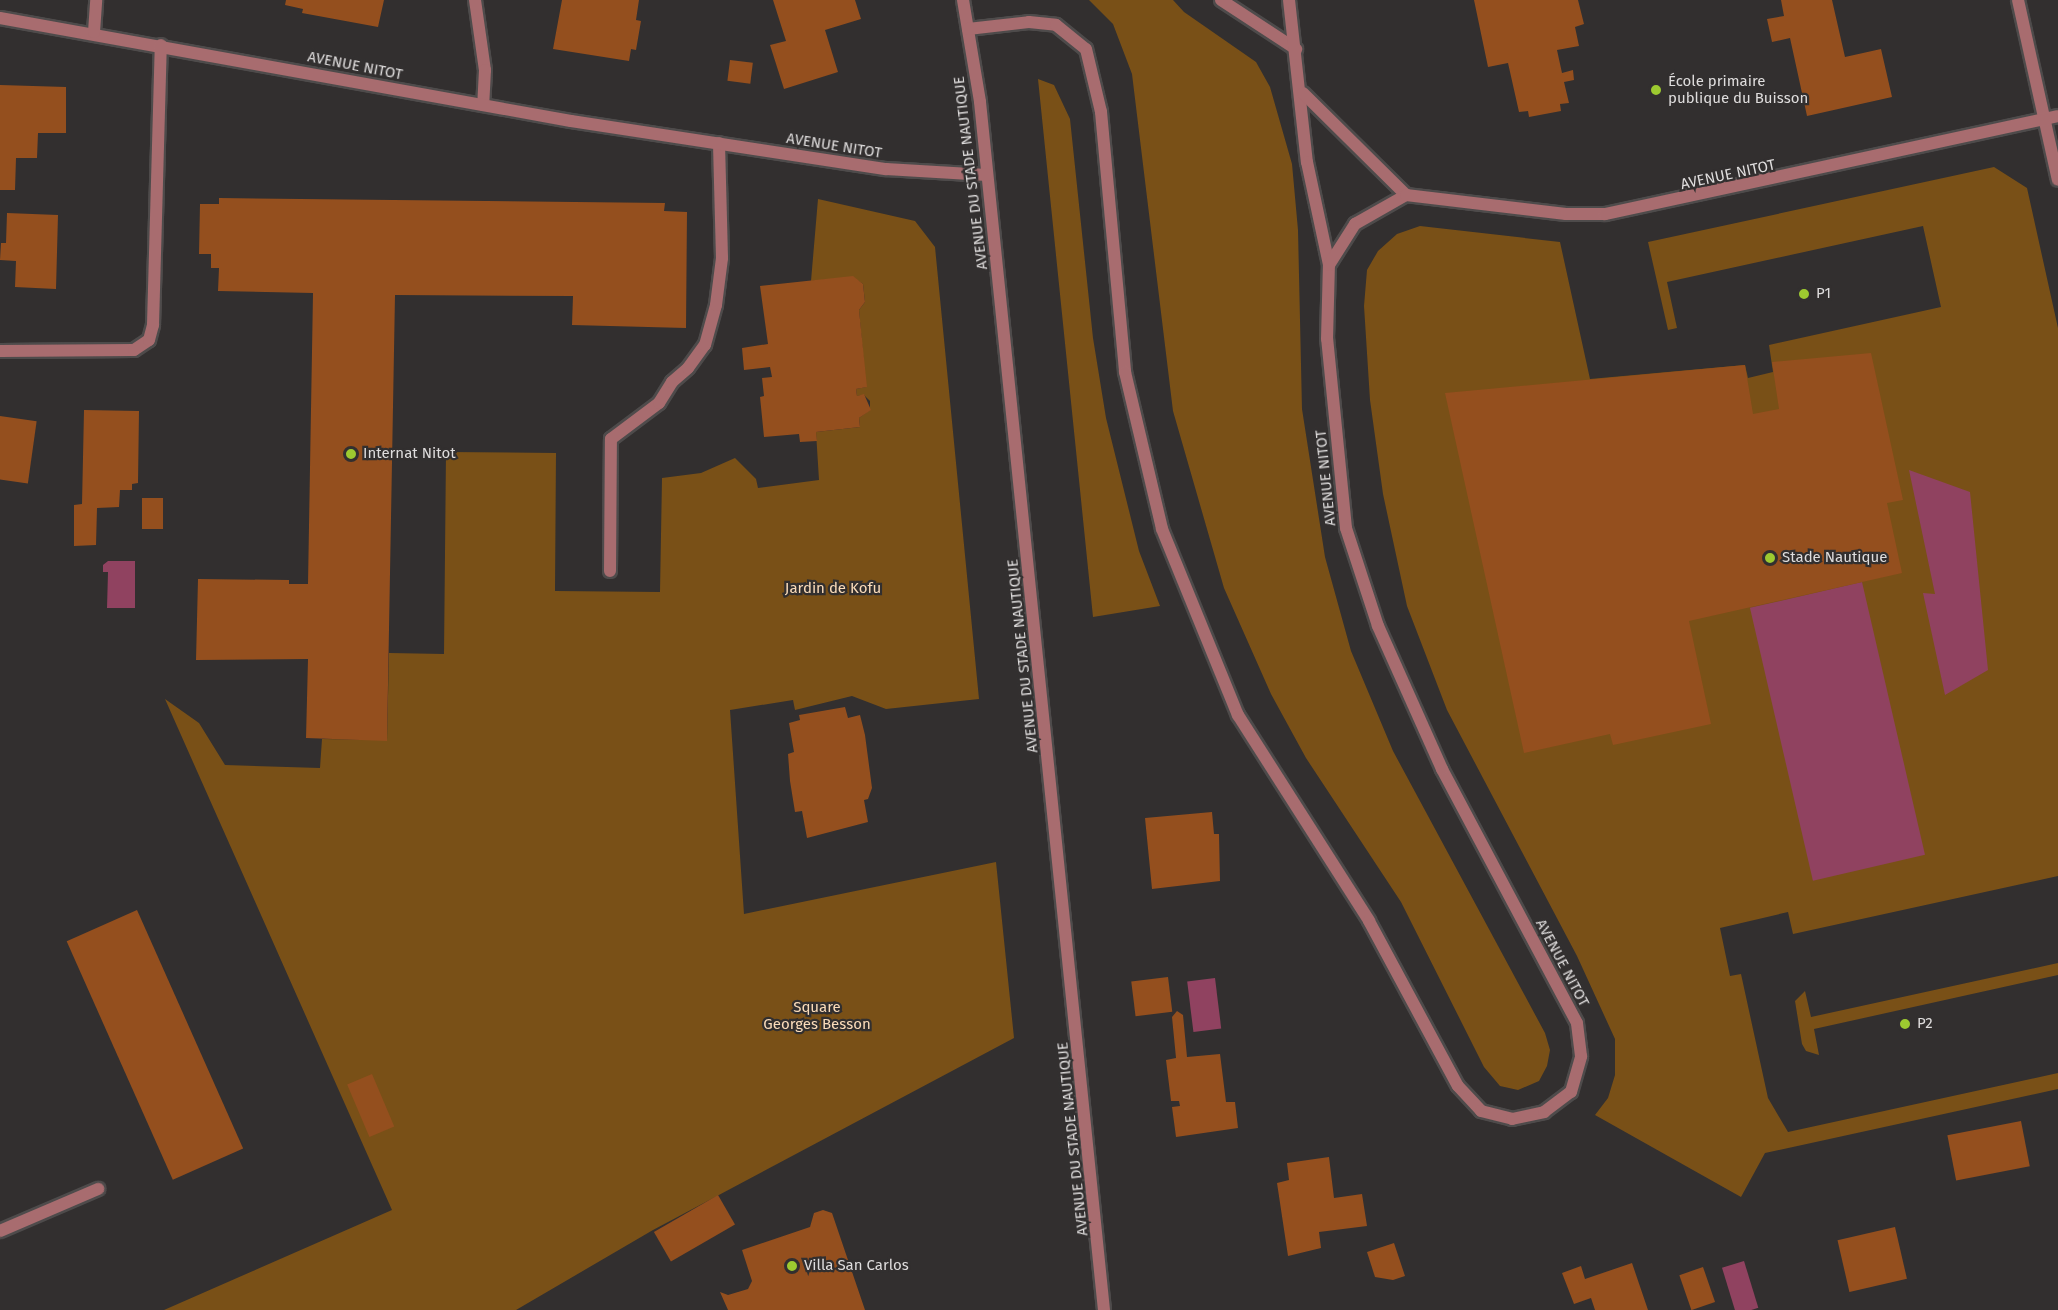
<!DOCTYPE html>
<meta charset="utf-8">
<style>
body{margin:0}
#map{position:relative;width:2058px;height:1310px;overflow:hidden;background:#322f2f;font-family:"Fira Sans",sans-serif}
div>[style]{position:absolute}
.green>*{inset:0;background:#795017}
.water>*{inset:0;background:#904260;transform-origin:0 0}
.building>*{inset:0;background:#944f1e;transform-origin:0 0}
.roads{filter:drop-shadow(2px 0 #4e4b4b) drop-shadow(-2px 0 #4e4b4b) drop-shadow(0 2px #4e4b4b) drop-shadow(0 -2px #4e4b4b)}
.service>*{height:12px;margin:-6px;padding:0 6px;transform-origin:6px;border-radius:6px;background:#a86c6f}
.minor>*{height:12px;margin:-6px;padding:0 6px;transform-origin:6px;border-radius:6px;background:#a86c6f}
.dots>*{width:16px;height:16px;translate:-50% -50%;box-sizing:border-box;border:3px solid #322f2f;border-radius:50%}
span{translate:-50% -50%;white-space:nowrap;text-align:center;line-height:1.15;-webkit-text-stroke:4.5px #322f2f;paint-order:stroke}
.street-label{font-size:15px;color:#dfdddd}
.poi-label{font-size:15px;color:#dfdddd}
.left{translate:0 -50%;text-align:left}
.park-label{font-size:15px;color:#fbdcba}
</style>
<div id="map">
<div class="green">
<div style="clip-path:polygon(1089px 0,1173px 0,1184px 12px,1256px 62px,1270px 87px,1292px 164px,1298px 230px,1302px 409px,1325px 557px,1351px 651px,1393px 751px,1545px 1033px,1550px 1050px,1547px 1066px,1539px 1081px,1518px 1090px,1500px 1086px,1484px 1067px,1401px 902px,1306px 758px,1271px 694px,1224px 588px,1173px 411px,1132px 74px,1113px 24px)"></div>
<div style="clip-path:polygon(1038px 79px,1054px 85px,1070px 119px,1093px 338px,1106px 418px,1139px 551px,1160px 606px,1093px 617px)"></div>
<div style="clip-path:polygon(1994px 167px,2027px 188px,2058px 328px,2058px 876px,1793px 934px,1788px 912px,1720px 928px,1730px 976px,1741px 974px,1768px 1098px,1788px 1132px,2058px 1073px,2058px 1089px,1765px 1153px,1741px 1197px,1595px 1115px,1608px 1098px,1615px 1075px,1615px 1039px,1577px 956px,1447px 710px,1407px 606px,1383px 494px,1370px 400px,1364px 306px,1367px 270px,1378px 251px,1397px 234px,1420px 226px,1560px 242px,1590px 379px,1745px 365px,1748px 378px,1773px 372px,1769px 345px,1941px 307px,1923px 226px,1667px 282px,1677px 328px,1668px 330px,1648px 242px)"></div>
<div style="clip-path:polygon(818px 199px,915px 221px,935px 247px,979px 699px,886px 709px,852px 696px,795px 710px,793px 700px,730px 710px,744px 914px,996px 862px,1014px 1038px,653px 1230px,516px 1310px,164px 1310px,392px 1210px,165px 699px,199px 723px,225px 765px,320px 768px,322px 739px,387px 740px,389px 653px,444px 654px,446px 452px,556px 453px,555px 591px,660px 592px,662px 478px,701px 473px,735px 458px,756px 479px,758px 488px,819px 480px,816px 432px,860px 427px,859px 418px,870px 410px,870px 401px,864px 395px,857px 396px,856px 389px,866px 387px,859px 310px,865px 302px,863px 284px,853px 277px,811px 281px)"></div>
<div style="clip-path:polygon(2058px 963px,2058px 975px,1814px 1029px,1819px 1055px,1806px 1051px,1802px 1044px,1795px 1001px,1805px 991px,1811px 1017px)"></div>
</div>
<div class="water">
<div style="clip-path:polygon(1909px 470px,1970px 492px,1988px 670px,1945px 695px,1923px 593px,1935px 594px)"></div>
<div style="clip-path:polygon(108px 561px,135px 561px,135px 608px,107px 608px,108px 572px,103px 572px,103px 565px)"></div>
<div style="left:1862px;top:582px;width:280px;height:115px;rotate:77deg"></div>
<div style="left:1215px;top:978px;width:51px;height:28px;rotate:83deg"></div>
<div style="left:1744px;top:1261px;width:49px;height:23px;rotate:73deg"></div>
</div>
<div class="building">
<div style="clip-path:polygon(286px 0,384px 0,378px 27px,302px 13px,303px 9px,285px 5px)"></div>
<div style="clip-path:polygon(562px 0,639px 0,636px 20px,641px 21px,636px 50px,631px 49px,629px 61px,553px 49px)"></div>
<div style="clip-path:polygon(773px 0,855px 0,861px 19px,825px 30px,838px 72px,784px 89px,770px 45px,786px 41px)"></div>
<div style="clip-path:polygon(1474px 0,1578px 0,1584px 24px,1575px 27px,1579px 46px,1557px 50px,1562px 73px,1573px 70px,1574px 80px,1564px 82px,1569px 103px,1560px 104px,1561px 111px,1529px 117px,1528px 111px,1519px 112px,1508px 63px,1488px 67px)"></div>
<div style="clip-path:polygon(1781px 0,1832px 0,1845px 57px,1881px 49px,1892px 97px,1807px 116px,1790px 38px,1772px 42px,1767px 19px,1784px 16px)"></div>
<div style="left:730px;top:60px;width:23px;height:21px;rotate:7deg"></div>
<div style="clip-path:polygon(0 85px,66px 87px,66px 133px,38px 133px,37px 158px,16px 158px,15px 190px,0 190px)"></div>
<div style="clip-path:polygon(219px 198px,665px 203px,664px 211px,687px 212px,686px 328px,572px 325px,573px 296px,395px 295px,387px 741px,306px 738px,308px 659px,196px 660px,198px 579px,289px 580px,289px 584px,308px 584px,313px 293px,218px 291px,219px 268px,211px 268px,211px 254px,199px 254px,200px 204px,219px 204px)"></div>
<div style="clip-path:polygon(7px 213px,58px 215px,56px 289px,15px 287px,16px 261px,0 260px,1px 243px,6px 243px)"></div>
<div style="clip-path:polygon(853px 276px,863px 284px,865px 302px,859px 310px,867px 387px,856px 389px,857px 396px,864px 394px,871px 410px,859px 418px,860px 427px,816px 432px,817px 441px,800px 442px,799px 434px,764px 437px,760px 397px,764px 396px,762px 378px,772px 377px,770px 367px,744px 370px,742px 348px,768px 344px,760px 286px)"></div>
<div style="clip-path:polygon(1871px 353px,1903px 500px,1887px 503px,1902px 573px,1689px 621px,1711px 724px,1613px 745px,1610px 734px,1524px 753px,1445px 393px,1745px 365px,1753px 414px,1779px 409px,1772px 362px)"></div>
<div style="clip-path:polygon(84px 410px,139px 411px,138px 483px,132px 484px,132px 490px,120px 490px,119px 507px,97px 508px,96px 545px,74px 546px,74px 505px,82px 504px)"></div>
<div style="left:0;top:416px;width:37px;height:63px;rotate:8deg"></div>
<div style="left:142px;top:498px;width:21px;height:31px"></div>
<div style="clip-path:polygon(845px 707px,848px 718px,860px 715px,865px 735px,872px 788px,868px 799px,864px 800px,868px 822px,807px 838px,802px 811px,795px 812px,790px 781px,788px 754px,794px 752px,789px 723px,800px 720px,799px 715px)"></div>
<div style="clip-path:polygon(1212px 812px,1214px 834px,1219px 834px,1220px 881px,1152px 889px,1145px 818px)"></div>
<div style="left:137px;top:910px;width:261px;height:77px;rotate:66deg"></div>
<div style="left:1168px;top:977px;width:35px;height:37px;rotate:83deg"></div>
<div style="clip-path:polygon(1177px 1011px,1183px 1015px,1187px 1057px,1220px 1054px,1226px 1102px,1235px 1102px,1238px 1128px,1176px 1137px,1172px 1107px,1180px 1106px,1179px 1101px,1171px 1101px,1166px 1060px,1176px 1058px,1172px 1017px)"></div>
<div style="left:372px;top:1074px;width:57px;height:27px;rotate:67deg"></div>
<div style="left:2021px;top:1121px;width:46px;height:75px;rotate:79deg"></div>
<div style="clip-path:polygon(1329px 1157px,1334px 1198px,1362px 1194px,1367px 1226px,1319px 1232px,1321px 1248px,1288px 1256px,1277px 1183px,1289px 1180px,1287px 1163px)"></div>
<div style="left:718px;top:1195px;width:34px;height:74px;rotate:60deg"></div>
<div style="clip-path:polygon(823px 1210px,832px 1213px,865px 1310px,728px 1310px,720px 1292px,728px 1295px,748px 1289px,752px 1281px,742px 1250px,810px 1227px,814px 1213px)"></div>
<div style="left:1895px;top:1227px;width:53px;height:59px;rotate:77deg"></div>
<div style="clip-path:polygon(1394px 1243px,1405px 1276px,1393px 1280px,1375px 1277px,1367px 1252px)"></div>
<div style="clip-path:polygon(1632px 1263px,1648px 1310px,1595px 1310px,1591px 1298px,1574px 1304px,1562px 1273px,1581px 1266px,1585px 1279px)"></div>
<div style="left:1703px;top:1267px;width:37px;height:25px;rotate:71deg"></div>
</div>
<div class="roads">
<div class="service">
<div style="left:1221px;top:0;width:90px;rotate:33.2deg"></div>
<div style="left:1289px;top:0;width:163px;rotate:83.7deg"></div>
<div style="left:1307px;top:162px;width:105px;rotate:77.9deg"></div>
<div style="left:1303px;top:93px;width:145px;rotate:44.7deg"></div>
<div style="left:610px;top:571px;width:132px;rotate:-89.6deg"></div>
<div style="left:611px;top:439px;width:60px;rotate:-36.9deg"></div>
<div style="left:659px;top:403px;width:25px;rotate:-58deg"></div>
<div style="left:672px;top:382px;width:21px;rotate:-41deg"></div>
<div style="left:688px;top:368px;width:29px;rotate:-54deg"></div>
<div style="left:705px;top:345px;width:41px;rotate:-74.6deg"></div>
<div style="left:716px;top:305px;width:47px;rotate:-82.7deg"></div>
<div style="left:722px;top:258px;width:115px;rotate:-91.5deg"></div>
<div style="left:0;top:1231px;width:107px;rotate:-23.2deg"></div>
</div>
<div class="minor">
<div style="left:475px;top:0;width:71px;rotate:81.9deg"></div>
<div style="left:485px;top:70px;width:35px;rotate:93deg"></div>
<div style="left:963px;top:0;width:103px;rotate:80.5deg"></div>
<div style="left:980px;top:102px;width:1214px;rotate:84.14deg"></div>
<div style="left:2018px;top:0;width:184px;rotate:77.5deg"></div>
<div style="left:0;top:18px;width:580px;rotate:10.23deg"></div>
<div style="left:571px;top:121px;width:319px;rotate:8.7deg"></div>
<div style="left:886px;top:169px;width:101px;rotate:3.4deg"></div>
<div style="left:968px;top:29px;width:61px;rotate:-6.5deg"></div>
<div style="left:1029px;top:22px;width:27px;rotate:6deg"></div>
<div style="left:1056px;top:25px;width:38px;rotate:39deg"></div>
<div style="left:1086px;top:49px;width:65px;rotate:76.6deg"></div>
<div style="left:1101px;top:112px;width:261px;rotate:84.7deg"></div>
<div style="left:1125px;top:372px;width:161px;rotate:76.7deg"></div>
<div style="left:1162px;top:529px;width:201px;rotate:67.8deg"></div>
<div style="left:1238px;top:715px;width:244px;rotate:57.5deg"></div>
<div style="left:1369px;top:921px;width:187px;rotate:61.7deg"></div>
<div style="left:1458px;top:1086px;width:34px;rotate:47deg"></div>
<div style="left:1481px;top:1111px;width:32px;rotate:14deg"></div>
<div style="left:1512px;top:1119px;width:33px;rotate:-12deg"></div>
<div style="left:1544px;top:1112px;width:34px;rotate:-37deg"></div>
<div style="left:1571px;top:1092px;width:37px;rotate:-74deg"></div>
<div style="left:1581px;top:1056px;width:33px;rotate:-97deg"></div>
<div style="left:1577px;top:1023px;width:288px;rotate:-118deg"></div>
<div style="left:1442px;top:769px;width:157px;rotate:-114.1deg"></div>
<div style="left:1378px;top:626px;width:103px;rotate:-108.1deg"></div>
<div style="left:1346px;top:528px;width:190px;rotate:-95.7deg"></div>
<div style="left:1327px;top:339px;width:74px;rotate:-88.5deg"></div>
<div style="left:1329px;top:265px;width:49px;rotate:-57.6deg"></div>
<div style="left:1355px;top:224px;width:59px;rotate:-29.6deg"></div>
<div style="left:1406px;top:195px;width:161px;rotate:6.8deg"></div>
<div style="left:1566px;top:214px;width:39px"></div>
<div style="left:1605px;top:214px;width:463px;rotate:-12.2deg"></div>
<div style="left:94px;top:32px;width:32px;rotate:-86deg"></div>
<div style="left:0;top:351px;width:134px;rotate:-0.4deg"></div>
<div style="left:134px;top:350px;width:18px;rotate:-34deg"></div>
<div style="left:149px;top:340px;width:16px;rotate:-75deg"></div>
<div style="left:153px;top:325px;width:280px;rotate:-88.4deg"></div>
</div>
</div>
<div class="dots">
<div style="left:1656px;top:90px;background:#9dca30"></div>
<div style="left:1804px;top:294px;background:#9dca30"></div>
<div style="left:351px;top:454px;background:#9dca30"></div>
<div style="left:1770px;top:558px;background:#9dca30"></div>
<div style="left:1905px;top:1024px;background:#9dca30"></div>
<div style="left:792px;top:1266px;background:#9dca30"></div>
</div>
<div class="street-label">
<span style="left:355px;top:66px;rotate:11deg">AVENUE NITOT</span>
<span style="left:834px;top:146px;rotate:9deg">AVENUE NITOT</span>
<span style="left:971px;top:173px;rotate:-97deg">AVENUE DU STADE NAUTIQUE</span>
<span style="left:1728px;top:175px;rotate:-12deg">AVENUE NITOT</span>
<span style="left:1326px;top:478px;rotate:-96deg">AVENUE NITOT</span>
<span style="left:1023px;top:656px;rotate:-96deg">AVENUE DU STADE NAUTIQUE</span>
<span style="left:1562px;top:963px;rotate:62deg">AVENUE NITOT</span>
<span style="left:1073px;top:1139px;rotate:-96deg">AVENUE DU STADE NAUTIQUE</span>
</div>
<div class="poi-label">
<span class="left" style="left:1668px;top:90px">École primaire<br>publique du Buisson</span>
<span class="left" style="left:1816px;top:294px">P1</span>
<span class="left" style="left:363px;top:454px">Internat Nitot</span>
<span class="left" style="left:1782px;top:558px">Stade Nautique</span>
<span class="left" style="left:1917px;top:1024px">P2</span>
<span class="left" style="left:804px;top:1266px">Villa San Carlos</span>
</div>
<div class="park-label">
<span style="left:833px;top:589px">Jardin de Kofu</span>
<span style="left:817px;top:1016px">Square<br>Georges Besson</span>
</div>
</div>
